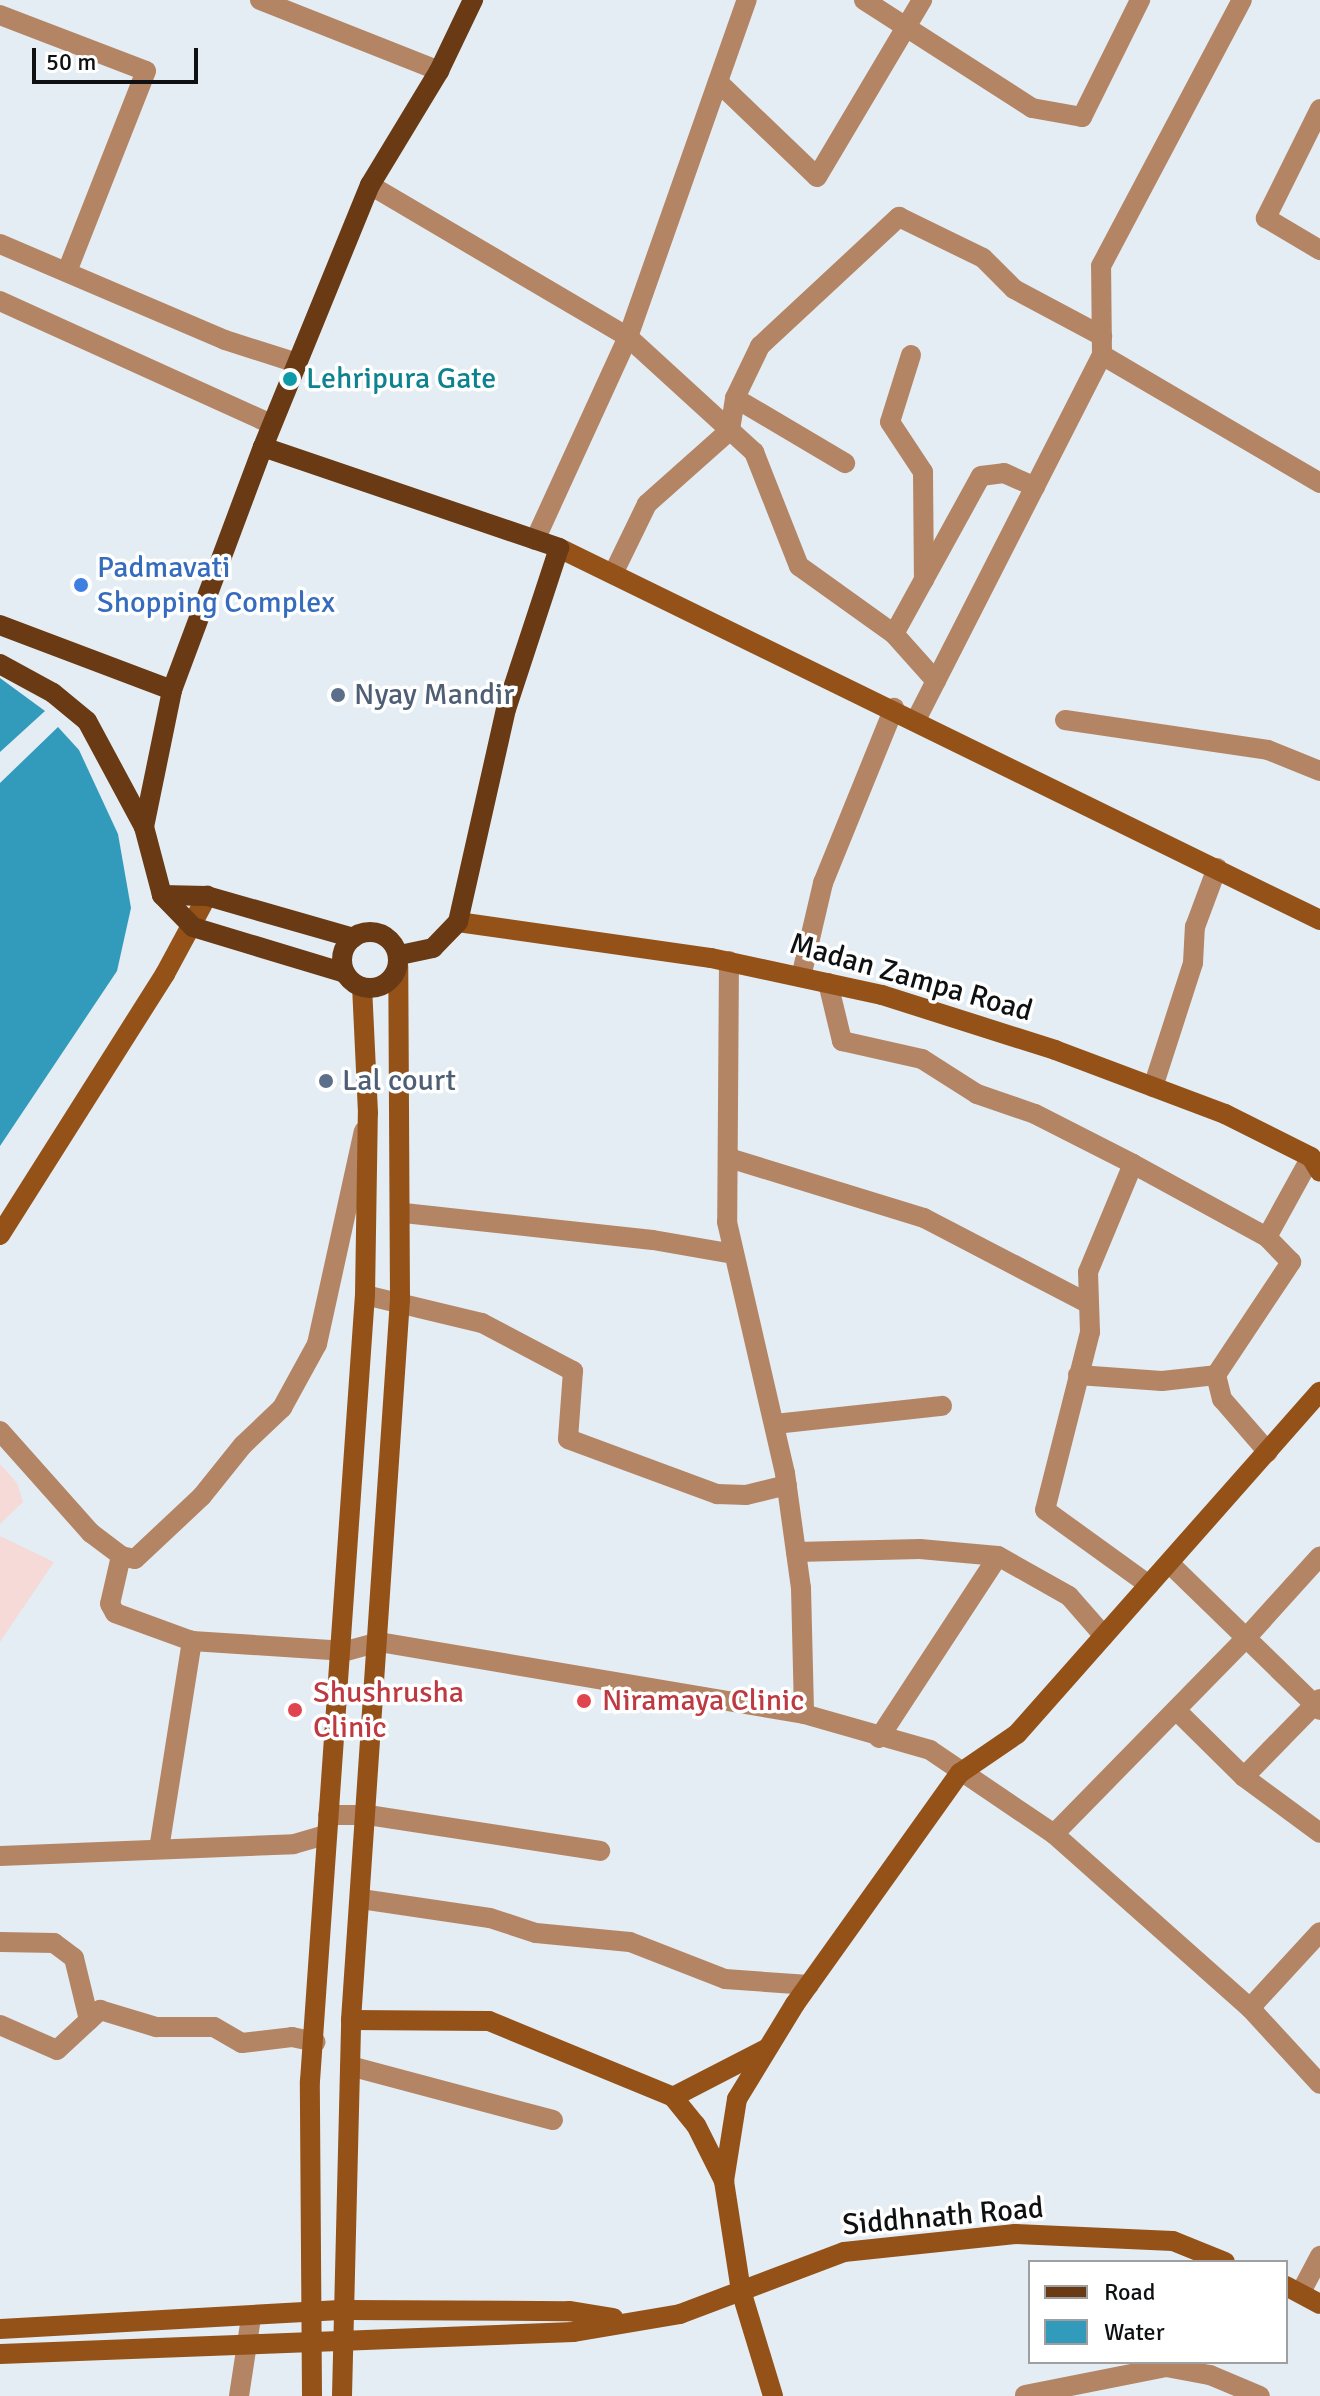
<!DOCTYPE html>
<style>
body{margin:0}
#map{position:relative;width:1320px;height:2396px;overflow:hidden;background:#e4edf3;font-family:Signika,sans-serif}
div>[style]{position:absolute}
.education>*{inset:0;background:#f5dad8}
.water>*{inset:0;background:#329bbb}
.street>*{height:20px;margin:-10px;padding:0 10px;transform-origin:10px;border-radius:10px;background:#b48564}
.secondary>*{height:20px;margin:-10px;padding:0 10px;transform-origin:10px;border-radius:10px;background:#945219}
.primary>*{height:20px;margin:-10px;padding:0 10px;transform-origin:10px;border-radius:10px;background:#693a13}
.primary>.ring{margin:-10px;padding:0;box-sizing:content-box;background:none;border:20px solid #693a13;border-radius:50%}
.dots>*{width:22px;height:22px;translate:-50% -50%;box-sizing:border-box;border:4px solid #fff;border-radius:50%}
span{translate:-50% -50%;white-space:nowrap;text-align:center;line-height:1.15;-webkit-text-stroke:7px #fff;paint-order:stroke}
.culture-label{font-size:30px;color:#0d838f}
.left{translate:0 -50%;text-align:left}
.shop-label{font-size:30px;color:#366cbe}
.service-label{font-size:30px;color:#4e5e75}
.street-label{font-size:30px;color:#0e1012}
.health-label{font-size:30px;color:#be3a42}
.legend{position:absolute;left:1028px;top:2260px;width:260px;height:104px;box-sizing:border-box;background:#fff;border:2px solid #9f9fa0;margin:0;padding:10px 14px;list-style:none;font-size:24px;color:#0e1012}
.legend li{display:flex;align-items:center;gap:16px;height:40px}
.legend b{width:40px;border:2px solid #9f9fa0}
.scale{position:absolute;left:32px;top:48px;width:166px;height:36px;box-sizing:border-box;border:4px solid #0e1012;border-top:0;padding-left:10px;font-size:24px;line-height:28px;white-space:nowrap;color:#0e1012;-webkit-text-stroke:6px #fff;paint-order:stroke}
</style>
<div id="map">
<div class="education">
<div style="clip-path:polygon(0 1464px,17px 1483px,23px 1502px,0 1524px)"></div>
<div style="clip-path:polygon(0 1536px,54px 1562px,0 1642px)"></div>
</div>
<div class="water">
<div style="clip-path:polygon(0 678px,45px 711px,0 752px)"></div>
<div style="clip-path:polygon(58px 727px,79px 750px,118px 834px,131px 908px,117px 971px,0 1146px,0 783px)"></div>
</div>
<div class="street">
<div style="left:260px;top:0;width:193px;rotate:21.6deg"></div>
<div style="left:864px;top:0;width:200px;rotate:32.7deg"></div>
<div style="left:1032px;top:108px;width:51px;rotate:10.2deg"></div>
<div style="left:1082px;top:117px;width:131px;rotate:-63.6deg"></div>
<div style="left:0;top:15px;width:156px;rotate:21deg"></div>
<div style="left:146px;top:71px;width:216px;rotate:111.5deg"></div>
<div style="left:718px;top:82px;width:137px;rotate:43.8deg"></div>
<div style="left:817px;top:177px;width:206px;rotate:-59.3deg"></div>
<div style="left:1320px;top:109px;width:122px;rotate:116.4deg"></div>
<div style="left:1266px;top:218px;width:63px;rotate:30.7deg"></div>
<div style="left:370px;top:185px;width:299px;rotate:30.5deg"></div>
<div style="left:628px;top:337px;width:171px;rotate:42.4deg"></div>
<div style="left:754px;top:452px;width:123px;rotate:68.5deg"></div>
<div style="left:799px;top:566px;width:117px;rotate:35.6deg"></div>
<div style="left:894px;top:634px;width:63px;rotate:48.2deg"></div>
<div style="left:0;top:244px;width:245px;rotate:23.1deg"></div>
<div style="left:225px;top:340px;width:76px;rotate:17.7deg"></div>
<div style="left:0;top:301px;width:298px;rotate:24.4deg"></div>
<div style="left:911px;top:355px;width:70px;rotate:107.4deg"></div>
<div style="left:890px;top:422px;width:60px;rotate:56.6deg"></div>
<div style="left:923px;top:472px;width:108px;rotate:89.5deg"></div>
<div style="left:1102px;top:355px;width:253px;rotate:30.4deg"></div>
<div style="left:735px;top:398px;width:128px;rotate:30.6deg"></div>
<div style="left:535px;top:540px;width:223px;rotate:-65.4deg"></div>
<div style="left:628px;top:337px;width:357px;rotate:-70.6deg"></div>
<div style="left:613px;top:574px;width:78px;rotate:-64.1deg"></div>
<div style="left:647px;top:504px;width:111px;rotate:-41.7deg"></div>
<div style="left:730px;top:430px;width:32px;rotate:-81deg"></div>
<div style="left:735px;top:398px;width:58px;rotate:-64.3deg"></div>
<div style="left:760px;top:346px;width:190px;rotate:-42.9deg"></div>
<div style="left:899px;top:217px;width:93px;rotate:26deg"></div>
<div style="left:983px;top:258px;width:44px;rotate:45deg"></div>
<div style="left:1014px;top:289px;width:100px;rotate:28.1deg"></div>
<div style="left:894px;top:634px;width:180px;rotate:-61.2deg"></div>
<div style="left:981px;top:476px;width:23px;rotate:-7deg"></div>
<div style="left:1004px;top:473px;width:34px;rotate:24deg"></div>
<div style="left:917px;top:718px;width:407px;rotate:-63deg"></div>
<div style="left:1102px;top:355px;width:89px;rotate:-90.6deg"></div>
<div style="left:1101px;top:266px;width:301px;rotate:-62.1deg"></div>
<div style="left:1065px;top:720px;width:205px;rotate:8.4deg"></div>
<div style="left:1268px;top:750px;width:56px;rotate:22deg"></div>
<div style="left:729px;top:961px;width:261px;rotate:90.4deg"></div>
<div style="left:727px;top:1222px;width:258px;rotate:77deg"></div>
<div style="left:785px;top:1473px;width:116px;rotate:82.1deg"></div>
<div style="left:801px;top:1588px;width:126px;rotate:88.6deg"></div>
<div style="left:801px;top:977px;width:97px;rotate:-76.8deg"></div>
<div style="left:823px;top:883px;width:189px;rotate:-67.9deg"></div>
<div style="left:828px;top:983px;width:60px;rotate:76.4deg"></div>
<div style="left:842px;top:1041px;width:82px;rotate:12.7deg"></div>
<div style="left:922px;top:1059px;width:65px;rotate:32.5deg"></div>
<div style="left:977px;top:1094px;width:61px;rotate:19deg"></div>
<div style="left:1035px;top:1114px;width:110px;rotate:27deg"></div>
<div style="left:1153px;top:1087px;width:130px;rotate:-72.1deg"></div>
<div style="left:1193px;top:963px;width:36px;rotate:-87deg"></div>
<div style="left:1195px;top:927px;width:63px;rotate:-69.6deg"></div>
<div style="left:729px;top:1158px;width:204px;rotate:17.1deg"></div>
<div style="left:924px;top:1218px;width:186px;rotate:27.5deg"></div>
<div style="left:404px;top:1213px;width:250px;rotate:6.2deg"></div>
<div style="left:653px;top:1240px;width:81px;rotate:9.9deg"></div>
<div style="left:365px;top:1295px;width:120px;rotate:13.5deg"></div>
<div style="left:482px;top:1323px;width:103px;rotate:27.8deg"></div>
<div style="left:573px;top:1371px;width:68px;rotate:94.2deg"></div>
<div style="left:568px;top:1439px;width:159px;rotate:20.3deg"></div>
<div style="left:717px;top:1494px;width:29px;rotate:2deg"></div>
<div style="left:746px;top:1495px;width:42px;rotate:-13.7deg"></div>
<div style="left:1078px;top:1375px;width:84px;rotate:4.1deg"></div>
<div style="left:1162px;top:1381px;width:54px;rotate:-6.3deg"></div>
<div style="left:1216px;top:1375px;width:25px;rotate:76deg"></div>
<div style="left:1222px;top:1399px;width:70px;rotate:49deg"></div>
<div style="left:1216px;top:1375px;width:136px;rotate:-56.4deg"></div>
<div style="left:1291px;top:1262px;width:35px;rotate:-134deg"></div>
<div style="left:775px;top:1424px;width:168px;rotate:-6.2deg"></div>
<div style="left:0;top:1431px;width:137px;rotate:48.3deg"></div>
<div style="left:91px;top:1533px;width:38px;rotate:37deg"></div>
<div style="left:121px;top:1556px;width:14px;rotate:12deg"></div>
<div style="left:135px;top:1559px;width:92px;rotate:-43.2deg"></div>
<div style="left:202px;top:1496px;width:65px;rotate:-51.2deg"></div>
<div style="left:243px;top:1445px;width:54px;rotate:-43.5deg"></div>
<div style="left:282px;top:1408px;width:73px;rotate:-61.3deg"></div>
<div style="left:317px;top:1344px;width:218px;rotate:-77.6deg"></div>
<div style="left:796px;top:1552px;width:124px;rotate:-1.4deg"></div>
<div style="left:920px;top:1549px;width:78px;rotate:5.1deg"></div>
<div style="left:998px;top:1556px;width:81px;rotate:29.4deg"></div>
<div style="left:1069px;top:1596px;width:53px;rotate:48.8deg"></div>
<div style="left:121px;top:1556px;width:49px;rotate:102.9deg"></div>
<div style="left:110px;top:1604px;width:10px;rotate:61deg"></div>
<div style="left:115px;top:1613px;width:82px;rotate:20deg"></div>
<div style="left:192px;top:1641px;width:154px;rotate:3.7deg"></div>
<div style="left:346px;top:1651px;width:34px;rotate:-15deg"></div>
<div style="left:379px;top:1642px;width:431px;rotate:9.6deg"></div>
<div style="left:804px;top:1714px;width:131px;rotate:15.9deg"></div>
<div style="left:930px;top:1750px;width:150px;rotate:34.1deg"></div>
<div style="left:1054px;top:1834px;width:262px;rotate:41.6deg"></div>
<div style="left:1250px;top:2008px;width:103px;rotate:47.4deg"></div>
<div style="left:1169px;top:1563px;width:211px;rotate:44.2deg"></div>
<div style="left:1149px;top:1585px;width:128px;rotate:-144.2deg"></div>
<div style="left:1045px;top:1510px;width:184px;rotate:-75.8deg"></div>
<div style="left:1090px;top:1332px;width:60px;rotate:-91.9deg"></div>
<div style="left:1088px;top:1272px;width:117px;rotate:-67.4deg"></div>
<div style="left:1133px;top:1164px;width:153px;rotate:28.6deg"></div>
<div style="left:1267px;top:1237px;width:91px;rotate:-61.2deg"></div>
<div style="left:1320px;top:1699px;width:109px;rotate:134.3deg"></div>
<div style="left:1244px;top:1777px;width:94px;rotate:36.4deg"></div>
<div style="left:1176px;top:1710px;width:95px;rotate:44.6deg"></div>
<div style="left:879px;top:1738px;width:217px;rotate:-56.8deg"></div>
<div style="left:328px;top:1815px;width:40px"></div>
<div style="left:368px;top:1815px;width:235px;rotate:8.8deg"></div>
<div style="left:1054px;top:1834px;width:274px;rotate:-45.6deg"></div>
<div style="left:1246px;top:1638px;width:110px;rotate:-47.9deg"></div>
<div style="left:159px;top:1849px;width:211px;rotate:-81deg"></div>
<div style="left:0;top:1856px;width:294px;rotate:-2.3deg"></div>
<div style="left:294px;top:1844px;width:32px;rotate:-16deg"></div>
<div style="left:361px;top:1899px;width:130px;rotate:8.4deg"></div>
<div style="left:490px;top:1918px;width:48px;rotate:18.1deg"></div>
<div style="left:536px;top:1933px;width:94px;rotate:5.5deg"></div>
<div style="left:630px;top:1942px;width:102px;rotate:21.3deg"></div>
<div style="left:725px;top:1979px;width:84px;rotate:4.1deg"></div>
<div style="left:0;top:1942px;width:54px;rotate:1.1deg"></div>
<div style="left:54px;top:1943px;width:25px;rotate:37deg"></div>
<div style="left:74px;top:1958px;width:64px;rotate:76.4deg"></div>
<div style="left:1250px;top:2008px;width:103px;rotate:-47.4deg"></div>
<div style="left:0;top:2025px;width:62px;rotate:23.7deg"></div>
<div style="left:57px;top:2050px;width:59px;rotate:-42.9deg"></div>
<div style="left:100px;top:2010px;width:59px;rotate:16.9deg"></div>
<div style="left:156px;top:2027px;width:58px"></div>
<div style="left:214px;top:2027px;width:32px;rotate:30deg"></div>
<div style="left:242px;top:2043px;width:50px;rotate:-6.8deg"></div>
<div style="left:292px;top:2037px;width:24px;rotate:12deg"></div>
<div style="left:350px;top:2066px;width:210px;rotate:14.9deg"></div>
<div style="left:1301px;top:2292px;width:41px;rotate:-62.2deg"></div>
<div style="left:1025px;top:2395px;width:144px;rotate:-11.2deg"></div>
<div style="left:1166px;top:2367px;width:45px;rotate:10.3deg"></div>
<div style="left:1210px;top:2375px;width:54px;rotate:22.8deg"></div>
<div style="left:239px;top:2396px;width:79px;rotate:-81.3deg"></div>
</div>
<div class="secondary">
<div style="left:559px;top:548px;width:847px;rotate:26.05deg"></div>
<div style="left:458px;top:922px;width:256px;rotate:8.1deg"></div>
<div style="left:711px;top:958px;width:175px;rotate:12.2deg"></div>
<div style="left:882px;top:995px;width:182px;rotate:17.6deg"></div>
<div style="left:1055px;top:1050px;width:182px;rotate:20.6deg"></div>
<div style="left:1225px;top:1114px;width:96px;rotate:26.6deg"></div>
<div style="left:1311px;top:1157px;width:17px;rotate:59deg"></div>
<div style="left:0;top:1235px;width:309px;rotate:-57.7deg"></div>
<div style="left:165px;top:974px;width:89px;rotate:-61.7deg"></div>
<div style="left:351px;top:2020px;width:138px;rotate:0.4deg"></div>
<div style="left:489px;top:2021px;width:199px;rotate:22.4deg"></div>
<div style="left:673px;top:2097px;width:36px;rotate:51deg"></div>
<div style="left:696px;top:2125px;width:63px;rotate:63.4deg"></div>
<div style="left:673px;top:2097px;width:105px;rotate:-27.3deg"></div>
<div style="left:1286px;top:2286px;width:38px;rotate:28deg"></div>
<div style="left:0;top:2329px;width:345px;rotate:-3.2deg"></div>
<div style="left:344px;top:2310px;width:225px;rotate:0.3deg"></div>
<div style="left:569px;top:2311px;width:45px;rotate:9deg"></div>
<div style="left:0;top:2354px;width:574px;rotate:-2.19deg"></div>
<div style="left:574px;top:2332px;width:108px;rotate:-9.6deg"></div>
<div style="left:680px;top:2314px;width:175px;rotate:-20.7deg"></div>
<div style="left:844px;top:2252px;width:172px;rotate:-6deg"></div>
<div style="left:1015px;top:2234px;width:158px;rotate:2.5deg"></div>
<div style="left:1173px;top:2241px;width:56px;rotate:22deg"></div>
<div style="left:312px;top:2396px;width:315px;rotate:-90.4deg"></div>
<div style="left:310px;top:2081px;width:788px;rotate:-86deg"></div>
<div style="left:365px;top:1295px;width:182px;rotate:-89.1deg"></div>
<div style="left:368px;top:1113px;width:126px;rotate:-92.7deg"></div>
<div style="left:342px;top:2396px;width:376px;rotate:-88.6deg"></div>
<div style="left:351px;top:2020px;width:722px;rotate:-86.11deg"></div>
<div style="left:400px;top:1300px;width:334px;rotate:-90.3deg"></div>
<div style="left:773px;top:2396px;width:110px;rotate:-106.9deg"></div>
<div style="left:741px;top:2291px;width:111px;rotate:-98.8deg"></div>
<div style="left:724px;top:2181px;width:83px;rotate:-81deg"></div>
<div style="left:737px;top:2099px;width:111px;rotate:-58.6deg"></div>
<div style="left:795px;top:2004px;width:284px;rotate:-54.5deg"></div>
<div style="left:960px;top:1773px;width:69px;rotate:-34.4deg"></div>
<div style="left:1017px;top:1734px;width:457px;rotate:-48.5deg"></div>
</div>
<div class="primary">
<div style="left:263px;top:447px;width:283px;rotate:-67.8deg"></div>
<div style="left:370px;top:185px;width:133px;rotate:-58.8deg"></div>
<div style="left:439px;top:71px;width:79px;rotate:-64.4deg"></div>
<div style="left:0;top:625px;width:184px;rotate:20.7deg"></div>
<div style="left:0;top:664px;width:60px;rotate:28.7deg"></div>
<div style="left:53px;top:693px;width:44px;rotate:39.5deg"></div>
<div style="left:87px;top:721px;width:120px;rotate:61.7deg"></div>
<div style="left:162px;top:895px;width:45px;rotate:1.3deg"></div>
<div style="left:207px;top:896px;width:152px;rotate:16deg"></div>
<div class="ring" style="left:342px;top:932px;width:36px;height:36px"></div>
<div style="left:345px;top:973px;width:159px;rotate:-163.2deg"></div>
<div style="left:193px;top:927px;width:45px;rotate:-134.1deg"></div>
<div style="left:162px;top:895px;width:70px;rotate:-104.8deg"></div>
<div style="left:144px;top:827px;width:140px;rotate:-78.4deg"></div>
<div style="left:172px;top:690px;width:259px;rotate:-69.5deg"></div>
<div style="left:263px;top:447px;width:313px;rotate:18.8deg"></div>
<div style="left:559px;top:548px;width:169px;rotate:108.2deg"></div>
<div style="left:506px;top:709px;width:218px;rotate:102.7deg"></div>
<div style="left:458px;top:922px;width:36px;rotate:134deg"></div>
<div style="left:433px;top:948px;width:35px;rotate:168deg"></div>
</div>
<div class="dots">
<div style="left:290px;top:379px;background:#0f9aa8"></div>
<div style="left:81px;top:585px;background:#3f7fe0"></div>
<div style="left:338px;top:695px;background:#5c6f8a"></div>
<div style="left:326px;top:1081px;background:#5c6f8a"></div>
<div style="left:584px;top:1701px;background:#e0444e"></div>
<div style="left:295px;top:1710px;background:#e0444e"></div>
</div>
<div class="culture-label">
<span class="left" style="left:306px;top:379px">Lehripura Gate</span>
</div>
<div class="shop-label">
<span class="left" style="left:97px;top:585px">Padmavati<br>Shopping Complex</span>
</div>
<div class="service-label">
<span class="left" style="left:354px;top:695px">Nyay Mandir</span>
<span class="left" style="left:342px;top:1081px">Lal court</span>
</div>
<div class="street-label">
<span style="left:911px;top:978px;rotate:16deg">Madan Zampa Road</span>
<span style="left:943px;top:2217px;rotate:-5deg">Siddhnath Road</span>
</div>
<div class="health-label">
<span class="left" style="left:313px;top:1710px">Shushrusha<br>Clinic</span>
<span class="left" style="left:602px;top:1701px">Niramaya Clinic</span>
</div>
<ul class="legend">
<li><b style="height:10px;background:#693a13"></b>Road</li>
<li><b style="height:22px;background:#329bbb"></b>Water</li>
</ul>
<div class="scale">50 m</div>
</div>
